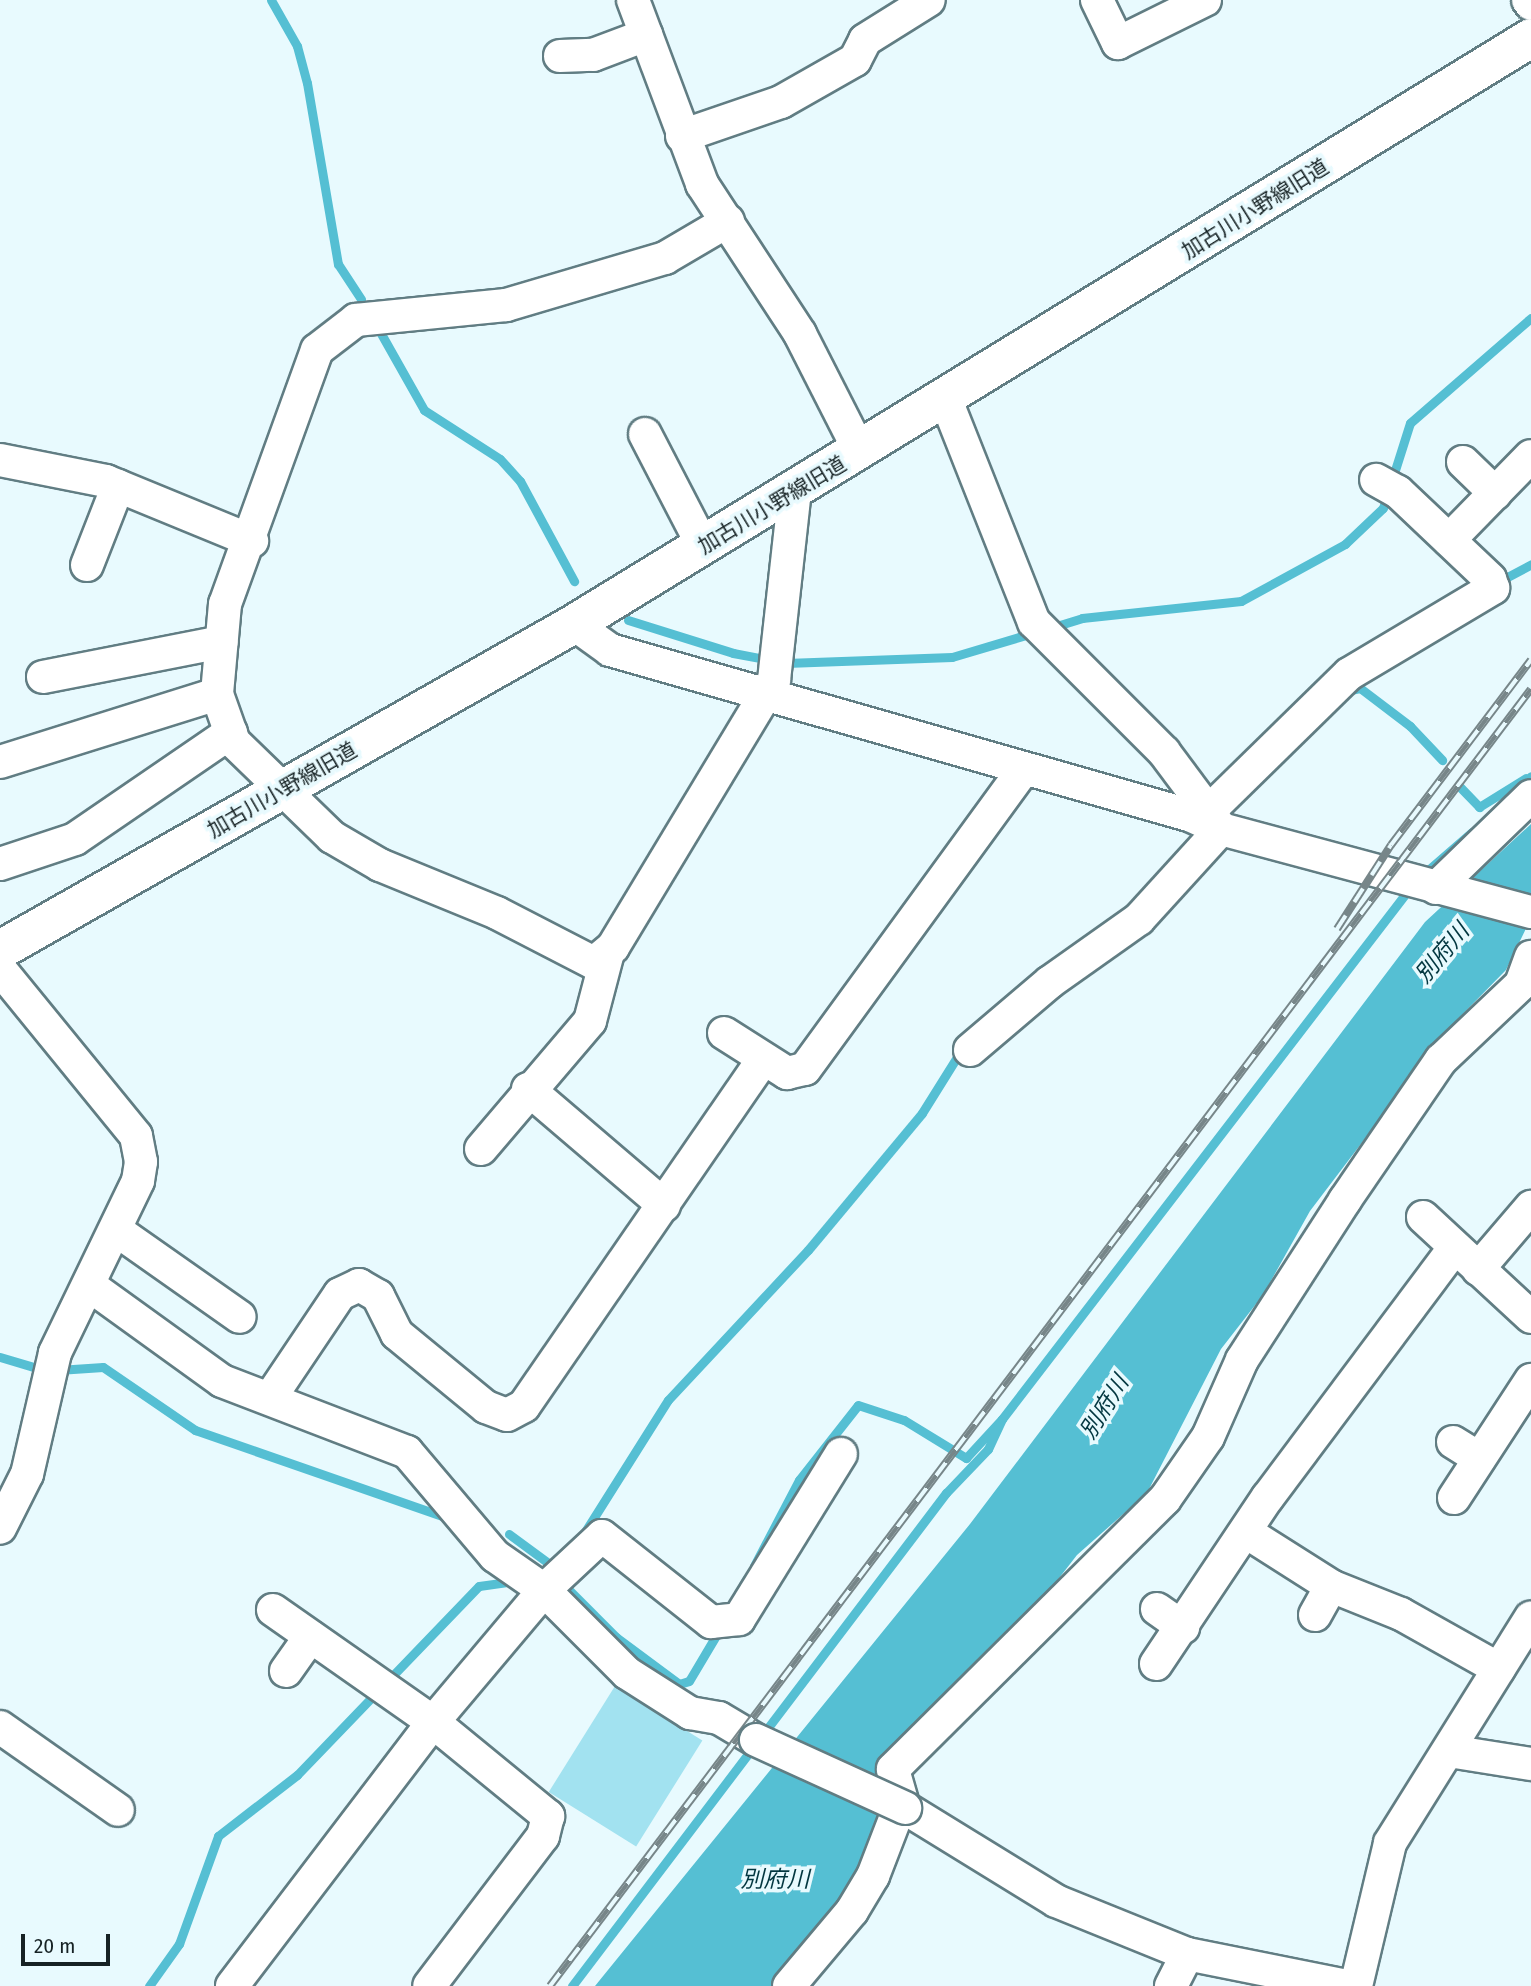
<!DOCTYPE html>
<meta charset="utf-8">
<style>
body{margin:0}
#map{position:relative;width:1531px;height:1986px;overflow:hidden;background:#e8fafe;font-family:"Fira Sans Condensed","Noto Sans JP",sans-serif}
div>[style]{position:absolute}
.green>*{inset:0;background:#a2e2f0;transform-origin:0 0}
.water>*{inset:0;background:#55bfd3}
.stream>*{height:9px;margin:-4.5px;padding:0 4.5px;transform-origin:4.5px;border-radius:4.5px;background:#55bfd3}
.roads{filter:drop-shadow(2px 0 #617d83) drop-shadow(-2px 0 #617d83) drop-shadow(0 2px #617d83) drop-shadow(0 -2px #617d83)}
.minor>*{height:32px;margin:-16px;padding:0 16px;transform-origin:16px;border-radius:16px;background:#fff}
.tertiary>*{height:38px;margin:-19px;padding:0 19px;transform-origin:19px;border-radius:19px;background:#fff}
.rail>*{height:8px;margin-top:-4px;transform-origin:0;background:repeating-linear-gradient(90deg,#e8fafe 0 16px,#778689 0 32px);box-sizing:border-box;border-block:2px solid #778689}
.bridges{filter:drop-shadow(2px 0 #617d83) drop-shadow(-2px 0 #617d83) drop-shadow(0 2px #617d83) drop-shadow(0 -2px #617d83)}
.minor-bridge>*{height:32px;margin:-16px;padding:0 16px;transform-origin:16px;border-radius:16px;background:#fff}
span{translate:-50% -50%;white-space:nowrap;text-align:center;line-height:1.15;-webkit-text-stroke:7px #e8fafe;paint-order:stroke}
.street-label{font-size:21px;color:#162224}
.water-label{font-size:23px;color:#033740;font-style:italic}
.scale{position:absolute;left:21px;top:1934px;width:89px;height:32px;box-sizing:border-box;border:4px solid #162224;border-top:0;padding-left:9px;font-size:21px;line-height:24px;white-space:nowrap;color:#162224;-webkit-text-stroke:5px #e8fafe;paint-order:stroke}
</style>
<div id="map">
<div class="green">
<div style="left:615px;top:1686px;width:103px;height:125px;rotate:32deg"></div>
</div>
<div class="water">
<div style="clip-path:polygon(1531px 824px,1531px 918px,1506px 970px,1449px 1028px,1310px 1211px,1263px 1295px,1221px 1349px,1147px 1493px,1077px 1555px,909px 1771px,863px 1871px,775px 1986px,595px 1986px,970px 1524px,1425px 922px)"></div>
</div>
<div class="stream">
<div style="left:271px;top:0;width:53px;rotate:60.5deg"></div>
<div style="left:297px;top:46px;width:38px;rotate:75deg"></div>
<div style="left:307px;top:83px;width:184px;rotate:80.3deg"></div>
<div style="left:338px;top:264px;width:42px;rotate:56.7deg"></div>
<div style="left:379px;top:330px;width:92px;rotate:60.6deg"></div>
<div style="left:424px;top:410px;width:90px;rotate:32.8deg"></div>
<div style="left:500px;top:459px;width:30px;rotate:48deg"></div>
<div style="left:520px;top:481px;width:114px;rotate:61.6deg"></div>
<div style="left:1496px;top:583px;width:40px;rotate:-28deg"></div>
<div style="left:628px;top:620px;width:110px;rotate:17.4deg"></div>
<div style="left:733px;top:653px;width:54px;rotate:10.7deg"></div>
<div style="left:786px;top:663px;width:166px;rotate:-2.1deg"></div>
<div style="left:952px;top:657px;width:88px;rotate:-16.6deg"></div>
<div style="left:1050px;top:628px;width:34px;rotate:-17deg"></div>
<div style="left:1082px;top:618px;width:160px;rotate:-6.1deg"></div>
<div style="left:1241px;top:601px;width:119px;rotate:-28.7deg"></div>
<div style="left:1345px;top:544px;width:52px;rotate:-43.5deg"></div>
<div style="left:1383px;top:508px;width:89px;rotate:-72.4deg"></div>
<div style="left:1410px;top:423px;width:160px;rotate:-41deg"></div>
<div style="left:1346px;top:691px;width:14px;rotate:-12deg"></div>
<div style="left:1360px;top:688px;width:63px;rotate:37.2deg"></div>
<div style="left:1410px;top:726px;width:47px;rotate:46.7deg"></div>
<div style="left:1460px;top:787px;width:28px;rotate:46deg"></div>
<div style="left:1479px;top:807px;width:55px;rotate:-31.7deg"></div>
<div style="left:1518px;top:790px;width:19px;rotate:-47deg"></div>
<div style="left:1426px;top:872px;width:61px;rotate:-41deg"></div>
<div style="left:0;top:1357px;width:46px;rotate:16.5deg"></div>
<div style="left:58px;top:1370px;width:45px;rotate:-3.8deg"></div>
<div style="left:103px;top:1367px;width:112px;rotate:34.4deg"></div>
<div style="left:195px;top:1430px;width:270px;rotate:19.2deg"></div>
<div style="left:509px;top:1534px;width:52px;rotate:36.4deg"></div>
<div style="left:551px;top:1565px;width:7px;rotate:90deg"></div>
<div style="left:581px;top:1538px;width:163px;rotate:-57.8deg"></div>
<div style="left:668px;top:1400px;width:205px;rotate:-47deg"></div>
<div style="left:808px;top:1250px;width:178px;rotate:-50.2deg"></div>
<div style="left:922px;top:1113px;width:75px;rotate:-58deg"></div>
<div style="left:754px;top:1566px;width:97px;rotate:-62.4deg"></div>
<div style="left:799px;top:1480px;width:95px;rotate:-51.8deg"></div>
<div style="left:858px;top:1405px;width:48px;rotate:18.1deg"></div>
<div style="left:904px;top:1420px;width:73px;rotate:31.5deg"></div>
<div style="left:966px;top:1458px;width:53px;rotate:-47.3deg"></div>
<div style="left:560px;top:1581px;width:79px;rotate:45deg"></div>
<div style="left:616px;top:1637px;width:79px;rotate:36.7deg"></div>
<div style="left:679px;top:1684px;width:10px;rotate:-17deg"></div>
<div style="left:689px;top:1681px;width:63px;rotate:-59.3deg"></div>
<div style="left:728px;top:1611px;width:38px;rotate:-60deg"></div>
<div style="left:149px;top:1986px;width:52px;rotate:-54.5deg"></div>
<div style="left:179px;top:1944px;width:115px;rotate:-70.1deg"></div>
<div style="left:218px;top:1836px;width:100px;rotate:-37.7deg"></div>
<div style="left:297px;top:1775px;width:262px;rotate:-46.1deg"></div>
<div style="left:479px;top:1586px;width:35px;rotate:-8deg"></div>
<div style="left:572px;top:1986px;width:619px;rotate:-52.82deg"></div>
<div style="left:946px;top:1493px;width:61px;rotate:-46.3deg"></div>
<div style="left:988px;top:1449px;width:33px;rotate:-65deg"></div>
<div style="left:1002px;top:1419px;width:663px;rotate:-52.47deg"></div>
</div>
<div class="roads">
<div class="minor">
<div style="left:633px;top:0;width:197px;rotate:69.4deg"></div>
<div style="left:702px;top:184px;width:179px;rotate:56.8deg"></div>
<div style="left:800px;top:334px;width:132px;rotate:63deg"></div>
<div style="left:1097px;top:0;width:48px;rotate:64deg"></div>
<div style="left:1118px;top:43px;width:97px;rotate:-26.3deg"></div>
<div style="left:1528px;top:0;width:5px;rotate:53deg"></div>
<div style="left:560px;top:56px;width:33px;rotate:-2deg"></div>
<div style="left:593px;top:55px;width:57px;rotate:-20.7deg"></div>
<div style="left:682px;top:136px;width:105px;rotate:-19deg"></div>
<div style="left:781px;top:102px;width:85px;rotate:-29.6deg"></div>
<div style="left:855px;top:60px;width:22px;rotate:-63deg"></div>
<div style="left:865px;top:40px;width:75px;rotate:-32deg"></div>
<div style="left:728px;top:221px;width:73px;rotate:149.6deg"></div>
<div style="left:665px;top:258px;width:166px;rotate:163.5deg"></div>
<div style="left:506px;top:305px;width:151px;rotate:174.3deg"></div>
<div style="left:356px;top:320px;width:49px;rotate:142.4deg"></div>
<div style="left:317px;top:350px;width:270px;rotate:109.9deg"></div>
<div style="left:225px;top:604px;width:90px;rotate:95.1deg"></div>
<div style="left:217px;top:694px;width:51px;rotate:70.5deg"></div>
<div style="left:234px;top:742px;width:136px;rotate:44.1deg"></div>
<div style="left:332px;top:837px;width:56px;rotate:30.3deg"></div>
<div style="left:380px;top:865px;width:126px;rotate:22.3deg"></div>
<div style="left:497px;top:913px;width:109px;rotate:27.3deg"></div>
<div style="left:594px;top:963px;width:25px;rotate:-40deg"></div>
<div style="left:613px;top:947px;width:312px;rotate:-58.9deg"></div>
<div style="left:774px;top:680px;width:190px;rotate:-83.7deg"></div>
<div style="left:946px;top:400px;width:239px;rotate:68.4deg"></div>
<div style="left:1034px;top:622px;width:184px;rotate:45deg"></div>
<div style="left:1164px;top:752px;width:94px;rotate:53.3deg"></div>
<div style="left:645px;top:434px;width:126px;rotate:62.6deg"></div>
<div style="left:0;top:460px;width:108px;rotate:11.2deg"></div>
<div style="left:106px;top:481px;width:158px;rotate:22.3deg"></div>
<div style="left:1463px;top:462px;width:45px;rotate:44.1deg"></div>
<div style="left:1449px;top:540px;width:117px;rotate:-45.7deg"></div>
<div style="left:87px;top:565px;width:85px;rotate:-68.6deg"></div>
<div style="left:574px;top:624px;width:44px;rotate:35.8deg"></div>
<div style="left:610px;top:650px;width:602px;rotate:15.91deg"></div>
<div style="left:1189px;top:815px;width:35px;rotate:24deg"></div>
<div style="left:1221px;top:829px;width:321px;rotate:15deg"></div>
<div style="left:43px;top:677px;width:182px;rotate:-11.1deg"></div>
<div style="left:0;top:762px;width:227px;rotate:-17.4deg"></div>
<div style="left:1210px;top:810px;width:194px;rotate:-44.4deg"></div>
<div style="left:1349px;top:674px;width:168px;rotate:-30.8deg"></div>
<div style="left:1493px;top:588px;width:9px;rotate:-108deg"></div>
<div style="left:1490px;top:579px;width:127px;rotate:-136.6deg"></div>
<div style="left:1398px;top:492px;width:25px;rotate:-151deg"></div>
<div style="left:0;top:864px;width:79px;rotate:-18.4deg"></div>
<div style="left:75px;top:839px;width:189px;rotate:-34.4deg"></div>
<div style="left:1436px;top:888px;width:132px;rotate:-44.1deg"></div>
<div style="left:0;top:969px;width:215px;rotate:50.8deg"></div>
<div style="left:136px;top:1136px;width:26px;rotate:79deg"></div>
<div style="left:141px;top:1162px;width:19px;rotate:99deg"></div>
<div style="left:138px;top:1181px;width:191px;rotate:115.8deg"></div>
<div style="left:55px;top:1353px;width:124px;rotate:103deg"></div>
<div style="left:27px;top:1474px;width:60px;rotate:116.6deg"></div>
<div style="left:724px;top:1033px;width:75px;rotate:32.4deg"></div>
<div style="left:787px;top:1073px;width:18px;rotate:-13deg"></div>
<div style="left:805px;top:1069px;width:370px;rotate:-53.9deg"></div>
<div style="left:970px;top:1050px;width:105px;rotate:-40.4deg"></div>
<div style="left:1050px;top:982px;width:109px;rotate:-35.3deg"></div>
<div style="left:1139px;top:919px;width:122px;rotate:-47.7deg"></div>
<div style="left:528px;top:1089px;width:179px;rotate:40.5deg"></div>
<div style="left:481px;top:1149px;width:168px;rotate:-49.6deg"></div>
<div style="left:590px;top:1021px;width:67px;rotate:-75.3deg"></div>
<div style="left:1423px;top:1217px;width:147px;rotate:42.8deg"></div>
<div style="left:116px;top:1230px;width:151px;rotate:35.1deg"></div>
<div style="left:1478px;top:1269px;width:82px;rotate:-49.5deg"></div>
<div style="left:89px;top:1285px;width:164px;rotate:35.8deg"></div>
<div style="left:222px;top:1381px;width:198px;rotate:21deg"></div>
<div style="left:407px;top:1452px;width:136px;rotate:49.8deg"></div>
<div style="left:495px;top:1556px;width:60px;rotate:34.8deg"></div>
<div style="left:544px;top:1590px;width:117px;rotate:45deg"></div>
<div style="left:627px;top:1673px;width:75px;rotate:32.4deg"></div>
<div style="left:690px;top:1713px;width:29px;rotate:10deg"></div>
<div style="left:719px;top:1718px;width:43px;rotate:30.7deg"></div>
<div style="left:270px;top:1398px;width:125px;rotate:-56.1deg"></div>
<div style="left:340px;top:1294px;width:21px;rotate:-25deg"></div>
<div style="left:359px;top:1285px;width:22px;rotate:30deg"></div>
<div style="left:378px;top:1296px;width:42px;rotate:63.4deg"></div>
<div style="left:397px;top:1334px;width:115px;rotate:39.4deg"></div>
<div style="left:486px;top:1407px;width:22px;rotate:21deg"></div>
<div style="left:507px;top:1415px;width:19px;rotate:-28deg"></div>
<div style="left:524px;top:1406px;width:421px;rotate:-55.4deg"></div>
<div style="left:1453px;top:1442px;width:31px;rotate:32deg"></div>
<div style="left:1454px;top:1498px;width:141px;rotate:-56.9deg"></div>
<div style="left:1246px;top:1532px;width:101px;rotate:32.4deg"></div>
<div style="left:1331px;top:1586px;width:75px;rotate:21.8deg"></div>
<div style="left:1401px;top:1614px;width:112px;rotate:29.3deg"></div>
<div style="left:1157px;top:1609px;width:32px;rotate:35deg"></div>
<div style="left:273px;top:1610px;width:195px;rotate:35deg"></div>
<div style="left:433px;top:1722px;width:149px;rotate:39.3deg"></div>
<div style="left:548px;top:1816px;width:21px;rotate:104deg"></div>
<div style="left:543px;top:1836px;width:188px;rotate:127.2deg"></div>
<div style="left:1315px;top:1615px;width:33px;rotate:-61deg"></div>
<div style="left:1156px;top:1664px;width:201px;rotate:-56.2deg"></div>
<div style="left:1268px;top:1497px;width:311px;rotate:-53.2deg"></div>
<div style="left:286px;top:1671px;width:42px;rotate:-54.8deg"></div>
<div style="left:0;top:1727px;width:144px;rotate:35.1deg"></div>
<div style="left:1449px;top:1751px;width:83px;rotate:9deg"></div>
<div style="left:905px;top:1808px;width:177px;rotate:31.6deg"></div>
<div style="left:1056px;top:1901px;width:141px;rotate:22deg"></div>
<div style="left:1187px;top:1954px;width:163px;rotate:11.3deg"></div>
<div style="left:232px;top:1986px;width:332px;rotate:-52.7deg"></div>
<div style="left:433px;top:1722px;width:172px;rotate:-49.9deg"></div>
<div style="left:544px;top:1590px;width:79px;rotate:-43deg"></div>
<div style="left:602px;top:1536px;width:139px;rotate:38.3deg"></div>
<div style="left:711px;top:1622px;width:28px;rotate:-6deg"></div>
<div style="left:739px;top:1619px;width:194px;rotate:-58.3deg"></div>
<div style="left:789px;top:1986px;width:98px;rotate:-50deg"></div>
<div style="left:852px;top:1911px;width:41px;rotate:-59deg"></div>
<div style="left:873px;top:1876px;width:80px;rotate:-68.9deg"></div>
<div style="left:902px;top:1801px;width:33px;rotate:-106deg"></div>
<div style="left:893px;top:1769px;width:383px;rotate:-44.8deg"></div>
<div style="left:1165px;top:1499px;width:75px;rotate:-55.3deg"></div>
<div style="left:1208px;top:1437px;width:84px;rotate:-66.2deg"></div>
<div style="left:1242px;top:1360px;width:190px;rotate:-57.2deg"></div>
<div style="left:1345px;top:1200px;width:170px;rotate:-55.6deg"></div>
<div style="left:1441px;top:1060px;width:110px;rotate:-43.5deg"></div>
<div style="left:1521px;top:984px;width:29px;rotate:-70deg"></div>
<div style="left:1171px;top:1986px;width:36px;rotate:-63deg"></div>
<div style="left:1356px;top:1986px;width:147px;rotate:-76.6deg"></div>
<div style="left:1390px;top:1843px;width:266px;rotate:-58deg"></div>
</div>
<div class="tertiary">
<div style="left:0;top:950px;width:660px;rotate:-29.59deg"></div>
<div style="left:574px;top:624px;width:1122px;rotate:-31.48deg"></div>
</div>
</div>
<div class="rail">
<div style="left:1337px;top:929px;width:100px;rotate:-57.3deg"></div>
<div style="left:1391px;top:845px;width:232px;rotate:-52.9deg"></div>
<div style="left:550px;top:1986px;width:1626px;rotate:-52.9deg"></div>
</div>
<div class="bridges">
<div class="minor-bridge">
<div style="left:756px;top:1740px;width:164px;rotate:24.5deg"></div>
</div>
</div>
<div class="street-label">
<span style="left:1255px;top:209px;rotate:-32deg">加古川小野線旧道</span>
<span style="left:772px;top:505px;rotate:-31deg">加古川小野線旧道</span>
<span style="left:282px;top:790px;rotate:-30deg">加古川小野線旧道</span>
</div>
<div class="water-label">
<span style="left:1442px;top:953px;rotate:-50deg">別府川</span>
<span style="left:1104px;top:1407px;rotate:-58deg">別府川</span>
<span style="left:775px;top:1879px">別府川</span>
</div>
<div class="scale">20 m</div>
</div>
